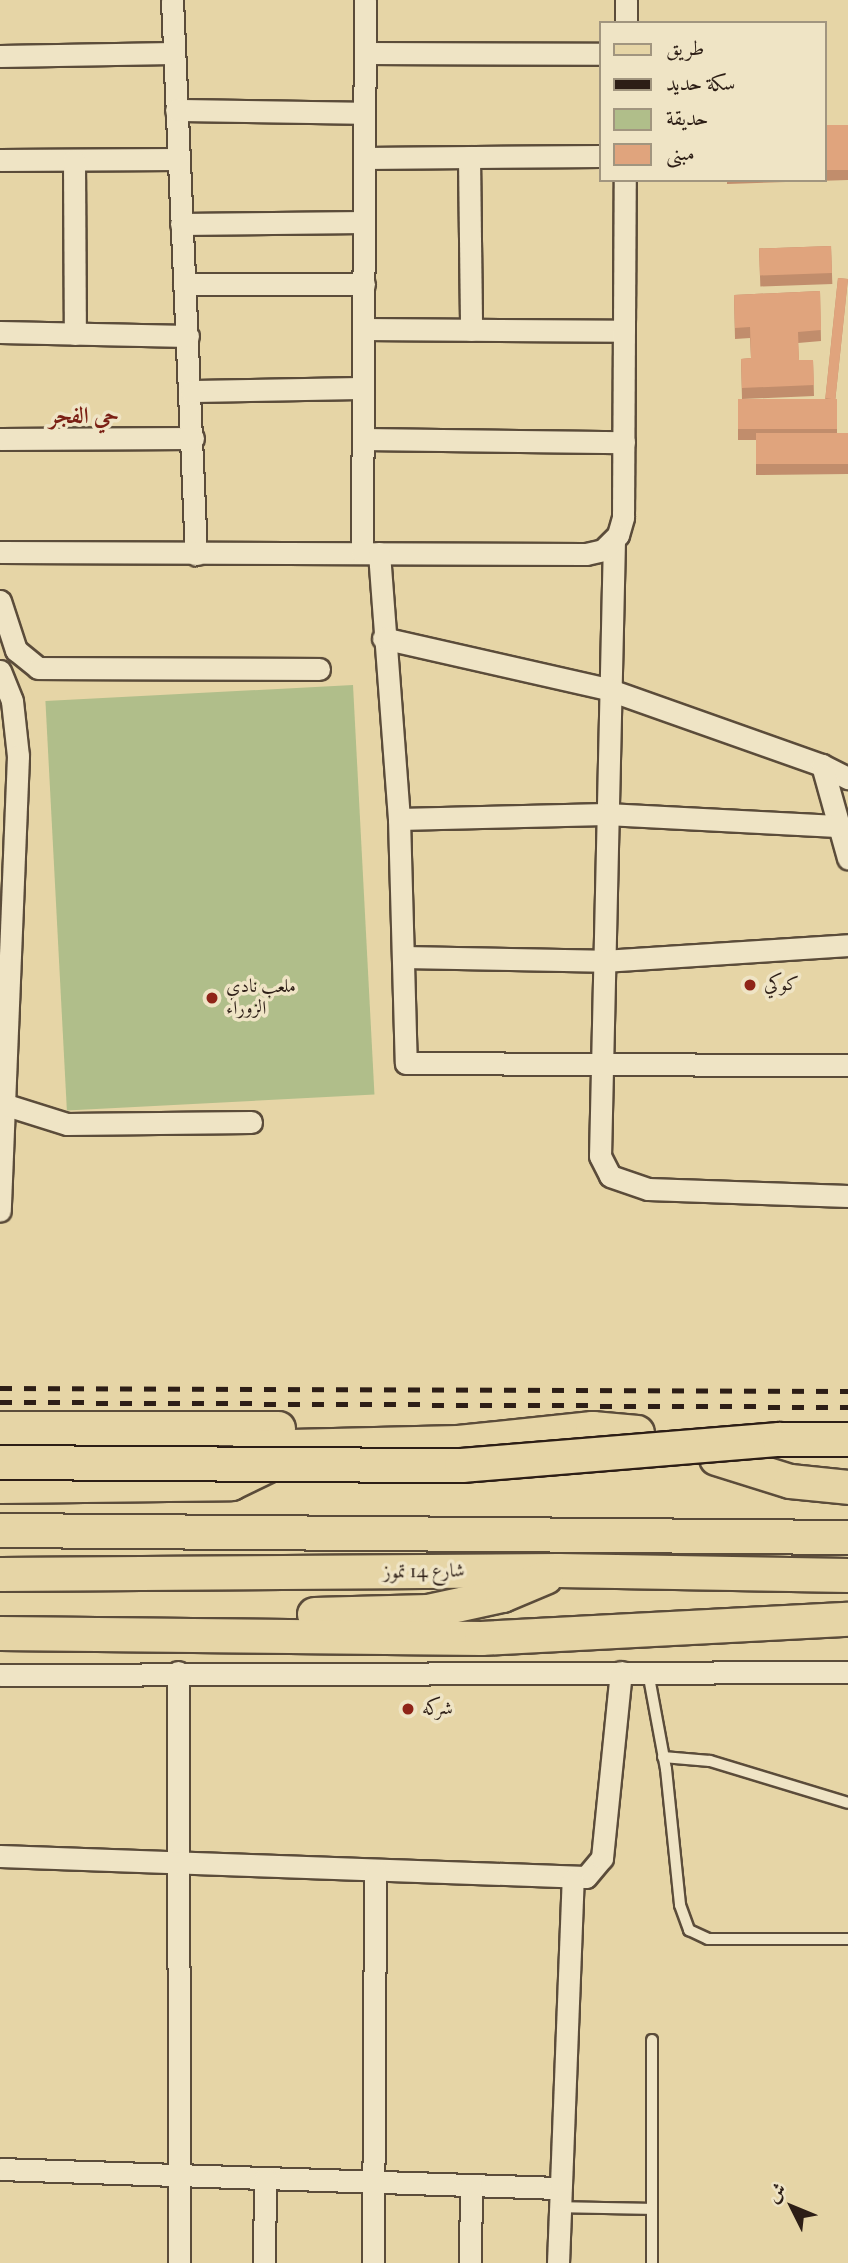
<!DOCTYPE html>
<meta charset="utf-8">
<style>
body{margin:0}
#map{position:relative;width:848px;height:2263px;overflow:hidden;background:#e6d5a6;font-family:"IM FELL French Canon",Amiri,serif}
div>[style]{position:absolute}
.green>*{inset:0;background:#b0be8a;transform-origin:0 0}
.roads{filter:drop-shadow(2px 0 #5b4c3a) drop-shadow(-2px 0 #5b4c3a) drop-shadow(0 2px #5b4c3a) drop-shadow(0 -2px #5b4c3a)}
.lane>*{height:10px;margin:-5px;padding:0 5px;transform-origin:5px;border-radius:5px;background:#efe4c5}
.street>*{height:21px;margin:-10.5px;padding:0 10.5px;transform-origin:10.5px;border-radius:10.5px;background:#efe4c5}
.primary>*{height:33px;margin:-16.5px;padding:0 16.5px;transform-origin:16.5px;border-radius:16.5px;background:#e6d5a6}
.rail>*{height:5px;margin-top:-2.5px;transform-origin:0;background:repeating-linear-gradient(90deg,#2d1e16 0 12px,transparent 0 24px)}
.bridges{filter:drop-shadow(2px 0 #2d1e16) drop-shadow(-2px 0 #2d1e16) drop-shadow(0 2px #2d1e16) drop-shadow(0 -2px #2d1e16)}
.primary-bridge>*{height:33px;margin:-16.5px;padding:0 16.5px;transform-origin:16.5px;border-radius:16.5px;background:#e6d5a6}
.wall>*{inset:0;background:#c18d6c;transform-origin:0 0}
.building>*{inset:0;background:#e0a47d;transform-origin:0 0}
.dots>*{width:19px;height:19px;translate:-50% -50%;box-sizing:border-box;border:4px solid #efe4c5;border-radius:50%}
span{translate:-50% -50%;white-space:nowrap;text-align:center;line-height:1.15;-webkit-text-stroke:7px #efe4c5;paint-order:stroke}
.poi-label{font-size:19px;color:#2d1e16}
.left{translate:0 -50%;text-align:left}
.street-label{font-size:19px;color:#2d1e16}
.quarter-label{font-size:23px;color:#7a1f14;font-weight:700}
.legend{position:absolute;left:599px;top:21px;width:228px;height:161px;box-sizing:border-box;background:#efe4c5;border:2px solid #a1957f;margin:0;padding:9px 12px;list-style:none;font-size:21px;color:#2d1e16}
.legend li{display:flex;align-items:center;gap:14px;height:35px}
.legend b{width:35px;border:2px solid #a1957f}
.north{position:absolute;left:757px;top:2172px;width:70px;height:70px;-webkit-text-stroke:5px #efe4c5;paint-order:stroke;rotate:313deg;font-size:19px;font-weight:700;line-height:28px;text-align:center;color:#2d1e16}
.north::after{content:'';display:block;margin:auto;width:24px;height:32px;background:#2d1e16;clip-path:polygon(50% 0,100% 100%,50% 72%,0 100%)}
</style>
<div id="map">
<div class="green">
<div style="left:353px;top:685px;width:410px;height:308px;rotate:87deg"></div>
</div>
<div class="roads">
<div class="lane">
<div style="left:648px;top:1672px;width:99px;rotate:79.5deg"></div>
<div style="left:666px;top:1769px;width:137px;rotate:84.1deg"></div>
<div style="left:680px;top:1905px;width:27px;rotate:70deg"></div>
<div style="left:689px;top:1930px;width:21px;rotate:25deg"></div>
<div style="left:708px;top:1939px;width:140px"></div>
<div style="left:663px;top:1757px;width:47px;rotate:4.9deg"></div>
<div style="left:710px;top:1761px;width:144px;rotate:16.9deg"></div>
<div style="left:652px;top:2040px;width:223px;rotate:90deg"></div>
<div style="left:557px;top:2207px;width:94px;rotate:1.2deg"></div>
</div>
<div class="street">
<div style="left:172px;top:0;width:555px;rotate:87.52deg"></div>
<div style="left:626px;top:23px;width:23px;rotate:-90deg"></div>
<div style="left:365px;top:53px;width:236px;rotate:0.2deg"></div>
<div style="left:0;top:56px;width:173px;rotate:-1deg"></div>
<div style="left:176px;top:110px;width:188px;rotate:0.9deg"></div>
<div style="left:469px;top:157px;width:173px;rotate:89.3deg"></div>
<div style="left:364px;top:158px;width:237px;rotate:-0.5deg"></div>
<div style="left:0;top:160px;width:178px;rotate:-0.3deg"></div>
<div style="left:74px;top:160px;width:174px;rotate:89.7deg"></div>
<div style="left:181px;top:224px;width:183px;rotate:-0.6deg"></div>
<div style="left:184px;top:284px;width:180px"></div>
<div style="left:363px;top:329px;width:261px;rotate:0.4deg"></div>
<div style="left:0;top:332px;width:188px;rotate:1.2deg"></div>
<div style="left:191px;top:391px;width:172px;rotate:-1deg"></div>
<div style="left:0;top:439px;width:193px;rotate:-0.3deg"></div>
<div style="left:363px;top:439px;width:261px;rotate:0.7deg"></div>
<div style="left:614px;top:540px;width:616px;rotate:91.3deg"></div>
<div style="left:600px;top:1156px;width:22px;rotate:63deg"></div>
<div style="left:610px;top:1176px;width:40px;rotate:18.9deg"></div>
<div style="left:648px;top:1189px;width:200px;rotate:2deg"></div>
<div style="left:0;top:552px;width:586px;rotate:0.2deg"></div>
<div style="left:586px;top:554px;width:17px;rotate:-13deg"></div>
<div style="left:603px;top:550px;width:21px;rotate:-45deg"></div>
<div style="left:618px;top:535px;width:19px;rotate:-74deg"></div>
<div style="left:623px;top:517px;width:337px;rotate:-89.7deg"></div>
<div style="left:362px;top:552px;width:552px;rotate:-89.69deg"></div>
<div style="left:379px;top:553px;width:267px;rotate:85.7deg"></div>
<div style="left:399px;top:819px;width:244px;rotate:88.4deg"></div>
<div style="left:406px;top:1063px;width:442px;rotate:0.3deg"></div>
<div style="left:0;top:601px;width:52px;rotate:71.9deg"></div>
<div style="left:16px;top:650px;width:28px;rotate:39deg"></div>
<div style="left:38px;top:668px;width:281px;rotate:0.2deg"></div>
<div style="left:383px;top:638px;width:230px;rotate:12.8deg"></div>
<div style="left:607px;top:689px;width:228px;rotate:19.5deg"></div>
<div style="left:822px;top:765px;width:29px;rotate:27deg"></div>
<div style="left:0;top:671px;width:32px;rotate:68deg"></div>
<div style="left:12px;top:701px;width:55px;rotate:83.8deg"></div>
<div style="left:18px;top:756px;width:455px;rotate:92.3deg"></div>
<div style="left:822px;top:765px;width:97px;rotate:74.4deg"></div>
<div style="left:399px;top:819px;width:207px;rotate:-1.4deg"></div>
<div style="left:606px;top:814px;width:231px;rotate:3deg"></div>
<div style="left:403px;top:957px;width:200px;rotate:1.1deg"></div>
<div style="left:603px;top:961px;width:246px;rotate:-3.7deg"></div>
<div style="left:0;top:1103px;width:70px;rotate:17.4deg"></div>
<div style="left:67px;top:1124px;width:184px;rotate:-0.6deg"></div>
<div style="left:178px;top:1672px;width:591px;rotate:89.9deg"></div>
<div style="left:0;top:1675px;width:848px;rotate:-0.2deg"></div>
<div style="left:0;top:1856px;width:586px;rotate:2.05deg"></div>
<div style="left:586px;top:1877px;width:25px;rotate:-50deg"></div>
<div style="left:602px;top:1858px;width:187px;rotate:-84.2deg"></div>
<div style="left:0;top:2169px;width:559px;rotate:1.95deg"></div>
<div style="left:264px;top:2263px;width:85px;rotate:-89.3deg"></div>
<div style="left:373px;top:2263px;width:392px;rotate:-89.7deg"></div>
<div style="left:470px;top:2263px;width:78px;rotate:-89.3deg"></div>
<div style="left:558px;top:2263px;width:384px;rotate:-87.8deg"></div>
</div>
<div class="primary">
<div style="left:0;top:1428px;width:278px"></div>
<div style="left:249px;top:1447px;width:209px;rotate:-1.4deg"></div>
<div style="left:458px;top:1442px;width:135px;rotate:-6deg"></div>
<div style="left:592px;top:1428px;width:45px;rotate:5.1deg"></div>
<div style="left:716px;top:1458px;width:77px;rotate:17.3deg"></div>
<div style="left:790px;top:1481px;width:58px;rotate:5.9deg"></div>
<div style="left:0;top:1486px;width:231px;rotate:-0.7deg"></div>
<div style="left:231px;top:1483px;width:39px;rotate:-26deg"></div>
<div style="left:0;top:1530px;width:848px;rotate:0.47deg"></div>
<div style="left:0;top:1574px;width:558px;rotate:-0.41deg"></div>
<div style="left:558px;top:1570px;width:290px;rotate:1deg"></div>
<div style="left:314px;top:1614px;width:114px;rotate:-1.5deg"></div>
<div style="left:428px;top:1611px;width:76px;rotate:-12.2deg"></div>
<div style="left:502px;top:1595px;width:47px;rotate:-22.7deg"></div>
<div style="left:0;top:1633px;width:481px;rotate:0.6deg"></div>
<div style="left:481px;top:1638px;width:367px;rotate:-3deg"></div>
</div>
</div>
<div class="rail">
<div style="left:0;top:1388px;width:848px;rotate:0.2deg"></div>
<div style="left:0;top:1402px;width:848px;rotate:0.34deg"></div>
</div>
<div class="bridges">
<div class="primary-bridge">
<div style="left:0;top:1462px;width:461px;rotate:0.4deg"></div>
<div style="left:461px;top:1465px;width:319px;rotate:-4.7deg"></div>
<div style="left:779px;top:1439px;width:69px"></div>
</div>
</div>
<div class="wall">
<div style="clip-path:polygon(825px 125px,848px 125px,848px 180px,727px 184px,727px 180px,825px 180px)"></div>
<div style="left:831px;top:246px;width:38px;height:72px;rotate:88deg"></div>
<div style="left:838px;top:278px;width:10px;height:132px;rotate:6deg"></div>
<div style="clip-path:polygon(820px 291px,821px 341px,798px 343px,799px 360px,813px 360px,814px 396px,742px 399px,741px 359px,751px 358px,750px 338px,735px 339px,734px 295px)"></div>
<div style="clip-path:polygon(738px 399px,837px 399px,837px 433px,848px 433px,848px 474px,756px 475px,756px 440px,738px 440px)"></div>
</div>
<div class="building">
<div style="left:825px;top:125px;width:23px;height:45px"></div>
<div style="left:831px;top:246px;width:27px;height:72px;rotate:88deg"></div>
<div style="left:838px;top:278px;width:10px;height:121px;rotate:6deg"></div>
<div style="clip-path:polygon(820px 291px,821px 330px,798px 332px,799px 360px,813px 360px,814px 385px,742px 388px,741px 359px,751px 358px,750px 327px,735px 328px,734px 295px)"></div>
<div style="left:738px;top:399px;width:99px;height:30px"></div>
<div style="left:756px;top:433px;width:92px;height:31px"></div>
</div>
<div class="dots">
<div style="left:750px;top:985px;background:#8f2418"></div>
<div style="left:212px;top:998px;background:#8f2418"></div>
<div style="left:408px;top:1709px;background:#8f2418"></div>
</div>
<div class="poi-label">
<span class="left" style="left:764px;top:985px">كوكي</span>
<span class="left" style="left:226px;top:998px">ملعب نادي<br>الزوراء</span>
<span class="left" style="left:422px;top:1709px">شركه</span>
</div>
<div class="street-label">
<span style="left:424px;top:1572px;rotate:-1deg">شارع 14 تموز</span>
</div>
<div class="quarter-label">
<span style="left:84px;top:416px">حي الفجر</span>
</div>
<ul class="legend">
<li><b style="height:9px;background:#e6d5a6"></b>طريق</li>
<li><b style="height:9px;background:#2d1e16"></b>سكة حديد</li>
<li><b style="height:19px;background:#b0be8a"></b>حديقة</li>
<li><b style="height:19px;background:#e0a47d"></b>مبنى</li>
</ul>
<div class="north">ش</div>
</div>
